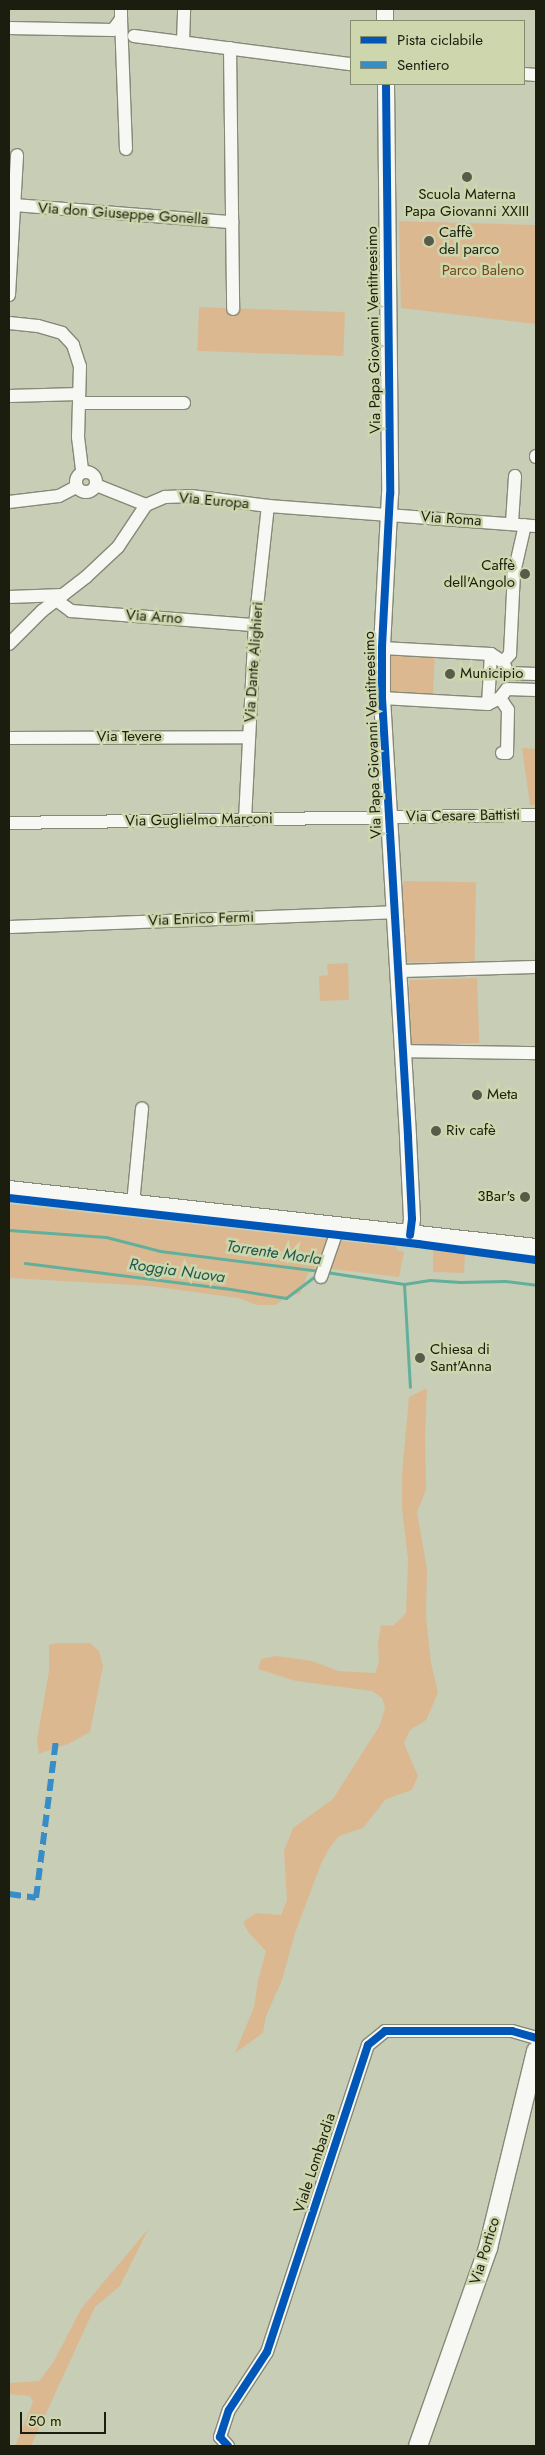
<!DOCTYPE html>
<meta charset="utf-8">
<style>
body{margin:0}
#map{position:relative;width:545px;height:2455px;overflow:hidden;background:#c8cdb6;font-family:Jost,sans-serif}
div>[style]{position:absolute}
.green>*{inset:0;background:#dcb891;transform-origin:0 0}
.stream>*{height:3px;margin:-1.5px;padding:0 1.5px;transform-origin:1.5px;border-radius:1.5px;background:#62b09b}
.roads{filter:drop-shadow(1px 0 #858977) drop-shadow(-1px 0 #858977) drop-shadow(0 1px #858977) drop-shadow(0 -1px #858977)}
.minor>*{height:12px;margin:-6px;padding:0 6px;transform-origin:6px;border-radius:6px;background:#f7f8f4}
.minor>.ring{margin:-6px;padding:0;box-sizing:content-box;background:none;border:12px solid #f7f8f4;border-radius:50%}
.tertiary>*{height:16px;margin:-8px;padding:0 8px;transform-origin:8px;border-radius:8px;background:#f7f8f4}
.secondary>*{height:18px;margin:-9px;padding:0 9px;transform-origin:9px;border-radius:9px;background:#f7f8f4}
.quiet>*{height:6px;margin-top:-3px;transform-origin:0;background:repeating-linear-gradient(90deg,#388dc7 0 12px,transparent 0 18px)}
.cycleway>*{height:8px;margin:-4px;padding:0 4px;transform-origin:4px;border-radius:4px;background:#0057b8}
.dots>*{width:14px;height:14px;translate:-50% -50%;box-sizing:border-box;border:2px solid #cdd6ad;border-radius:50%}
span{translate:-50% -50%;white-space:nowrap;text-align:center;line-height:1.15;-webkit-text-stroke:5px #cdd6ad;paint-order:stroke}
.poi-label{font-size:15px;color:#1b1e0f}
.left{translate:0 -50%;text-align:left}
.right{translate:-100% -50%;text-align:right}
.street-label{font-size:15px;color:#1b1e0f}
.park-label{font-size:15px;color:#7c4616}
.water-label{font-size:16px;color:#1f594e;font-style:italic}
.frame{position:absolute;inset:0;border:10px solid #1b1e0f;pointer-events:none}
.legend{position:absolute;left:350px;top:20px;width:175px;height:65px;box-sizing:border-box;background:#cdd6ad;border:1px solid #868c6e;margin:0;padding:6px 9px;list-style:none;font-size:15px;color:#1b1e0f}
.legend li{display:flex;align-items:center;gap:10px;height:25px}
.legend b{width:25px;border:1px solid #868c6e}
.scale{position:absolute;left:20px;top:2412px;width:86px;height:22px;box-sizing:border-box;border:2px solid #1b1e0f;border-top:0;padding-left:6px;font-size:15px;line-height:18px;white-space:nowrap;color:#1b1e0f;-webkit-text-stroke:4px #cdd6ad;paint-order:stroke}
</style>
<div id="map">
<div class="green">
<div style="clip-path:polygon(399px 221px,536px 225px,536px 324px,401px 308px)"></div>
<div style="left:199px;top:307px;width:146px;height:44px;rotate:2deg"></div>
<div style="left:391px;top:653px;width:44px;height:39px;rotate:3deg"></div>
<div style="clip-path:polygon(522px 748px,536px 749px,536px 805px,530px 805px)"></div>
<div style="left:403px;top:881px;width:73px;height:81px;rotate:1deg"></div>
<div style="clip-path:polygon(348px 963px,349px 1000px,320px 1001px,319px 976px,328px 975px,327px 964px)"></div>
<div style="left:477px;top:978px;width:65px;height:68px;rotate:88deg"></div>
<div style="clip-path:polygon(9px 1204px,396px 1247px,397px 1250px,404px 1252px,399px 1277px,316px 1267px,308px 1273px,300px 1294px,291px 1295px,275px 1305px,257px 1305px,238px 1298px,149px 1286px,11px 1278px,9px 1280px)"></div>
<div style="clip-path:polygon(433px 1249px,465px 1253px,464px 1273px,433px 1272px)"></div>
<div style="clip-path:polygon(427px 1388px,425px 1435px,426px 1490px,417px 1512px,427px 1569px,426px 1616px,431px 1663px,438px 1693px,426px 1720px,410px 1730px,404px 1743px,418px 1776px,412px 1790px,386px 1799px,363px 1828px,339px 1836px,330px 1847px,321px 1864px,295px 1933px,282px 1980px,266px 2016px,263px 2033px,235px 2053px,254px 2007px,258px 1981px,266px 1951px,249px 1933px,243px 1922px,256px 1913px,281px 1915px,287px 1900px,284px 1851px,293px 1828px,333px 1799px,380px 1725px,385px 1707px,382px 1698px,372px 1691px,296px 1681px,258px 1669px,261px 1659px,276px 1656px,312px 1661px,338px 1671px,375px 1673px,379px 1662px,378px 1644px,381px 1625px,393px 1626px,406px 1613px,408px 1560px,402px 1508px,402px 1474px,409px 1397px)"></div>
<div style="clip-path:polygon(58px 1643px,90px 1643px,99px 1651px,103px 1666px,90px 1732px,70px 1743px,39px 1754px,37px 1740px,49px 1671px,49px 1645px)"></div>
<div style="clip-path:polygon(149px 2228px,120px 2286px,95px 2307px,31px 2446px,15px 2446px,33px 2402px,30px 2396px,9px 2394px,9px 2383px,39px 2381px,53px 2363px,81px 2309px)"></div>
</div>
<div class="stream">
<div style="left:9px;top:1230px;width:97px;rotate:4.1deg"></div>
<div style="left:106px;top:1237px;width:56px;rotate:14.5deg"></div>
<div style="left:160px;top:1251px;width:161px;rotate:7.1deg"></div>
<div style="left:25px;top:1263px;width:201px;rotate:7.2deg"></div>
<div style="left:224px;top:1288px;width:63px;rotate:9.2deg"></div>
<div style="left:286px;top:1298px;width:39px;rotate:-37deg"></div>
<div style="left:326px;top:1272px;width:79px;rotate:8.7deg"></div>
<div style="left:404px;top:1284px;width:26px;rotate:-9deg"></div>
<div style="left:430px;top:1280px;width:30px;rotate:4deg"></div>
<div style="left:460px;top:1282px;width:45px;rotate:-1.3deg"></div>
<div style="left:505px;top:1281px;width:31px;rotate:7deg"></div>
<div style="left:404px;top:1284px;width:103px;rotate:86.7deg"></div>
</div>
<div class="roads">
<div class="minor">
<div style="left:121px;top:19px;width:130px;rotate:87.8deg"></div>
<div style="left:9px;top:28px;width:104px;rotate:1.1deg"></div>
<div style="left:113px;top:30px;width:14px;rotate:-54deg"></div>
<div style="left:121px;top:19px;width:10px;rotate:-90deg"></div>
<div style="left:134px;top:36px;width:219px;rotate:7.4deg"></div>
<div style="left:183px;top:42px;width:33px;rotate:-88deg"></div>
<div style="left:230px;top:48px;width:261px;rotate:89.3deg"></div>
<div style="left:524px;top:74px;width:12px;rotate:5deg"></div>
<div style="left:14px;top:205px;width:219px;rotate:4.5deg"></div>
<div style="left:9px;top:295px;width:140px;rotate:-86.7deg"></div>
<div style="left:9px;top:323px;width:29px;rotate:6deg"></div>
<div style="left:38px;top:326px;width:25px;rotate:16deg"></div>
<div style="left:62px;top:333px;width:16px;rotate:47deg"></div>
<div style="left:73px;top:345px;width:22px;rotate:72deg"></div>
<div style="left:80px;top:366px;width:71px;rotate:91.6deg"></div>
<div style="left:78px;top:437px;width:35px;rotate:83deg"></div>
<div style="left:9px;top:396px;width:70px;rotate:-1.6deg"></div>
<div style="left:79px;top:403px;width:105px"></div>
<div style="left:536px;top:456px;width:1px;rotate:90deg"></div>
<div class="ring" style="left:76px;top:472px;width:8px;height:8px"></div>
<div style="left:96px;top:485px;width:54px;rotate:21.8deg"></div>
<div style="left:9px;top:502px;width:50px;rotate:-6.8deg"></div>
<div style="left:59px;top:496px;width:19px;rotate:-28deg"></div>
<div style="left:512px;top:523px;width:47px;rotate:-86.3deg"></div>
<div style="left:9px;top:597px;width:54px;rotate:-2.1deg"></div>
<div style="left:56px;top:600px;width:19px;rotate:36deg"></div>
<div style="left:71px;top:611px;width:185px;rotate:4.4deg"></div>
<div style="left:9px;top:644px;width:47px;rotate:-45deg"></div>
<div style="left:42px;top:611px;width:56px;rotate:-37.7deg"></div>
<div style="left:86px;top:577px;width:44px;rotate:-43.2deg"></div>
<div style="left:118px;top:547px;width:50px;rotate:-56.3deg"></div>
<div style="left:146px;top:505px;width:21px;rotate:-23deg"></div>
<div style="left:165px;top:497px;width:26px;rotate:-2deg"></div>
<div style="left:191px;top:496px;width:78px;rotate:7.4deg"></div>
<div style="left:268px;top:506px;width:269px;rotate:4.3deg"></div>
<div style="left:382px;top:648px;width:109px;rotate:3.2deg"></div>
<div style="left:491px;top:654px;width:14px;rotate:34deg"></div>
<div style="left:503px;top:662px;width:12px;rotate:66deg"></div>
<div style="left:508px;top:673px;width:28px;rotate:2deg"></div>
<div style="left:503px;top:662px;width:11px;rotate:-49deg"></div>
<div style="left:510px;top:654px;width:81px;rotate:-87.2deg"></div>
<div style="left:514px;top:573px;width:49px;rotate:-77.1deg"></div>
<div style="left:382px;top:698px;width:106px;rotate:3.2deg"></div>
<div style="left:488px;top:704px;width:13px;rotate:-27deg"></div>
<div style="left:500px;top:698px;width:11px;rotate:-52deg"></div>
<div style="left:507px;top:689px;width:29px;rotate:2deg"></div>
<div style="left:500px;top:698px;width:14px;rotate:56deg"></div>
<div style="left:508px;top:710px;width:43px;rotate:91.3deg"></div>
<div style="left:507px;top:753px;width:5px;rotate:180deg"></div>
<div style="left:488px;top:704px;width:50px;rotate:-86.6deg"></div>
<div style="left:9px;top:738px;width:240px;rotate:-0.2deg"></div>
<div style="left:245px;top:820px;width:195px;rotate:-87.1deg"></div>
<div style="left:255px;top:625px;width:120px;rotate:-83.8deg"></div>
<div style="left:9px;top:823px;width:527px;rotate:-0.87deg"></div>
<div style="left:9px;top:927px;width:385px;rotate:-2.2deg"></div>
<div style="left:399px;top:971px;width:137px;rotate:-1.7deg"></div>
<div style="left:403px;top:1051px;width:133px;rotate:0.9deg"></div>
<div style="left:133px;top:1204px;width:96px;rotate:-84.6deg"></div>
<div style="left:321px;top:1277px;width:52px;rotate:-70.9deg"></div>
<div style="left:228px;top:2446px;width:12px;rotate:-132deg"></div>
<div style="left:220px;top:2437px;width:28px;rotate:-72deg"></div>
<div style="left:229px;top:2410px;width:69px;rotate:-56.8deg"></div>
<div style="left:267px;top:2352px;width:323px;rotate:-71.8deg"></div>
<div style="left:368px;top:2045px;width:22px;rotate:-39deg"></div>
<div style="left:385px;top:2031px;width:127px"></div>
<div style="left:512px;top:2031px;width:25px;rotate:16deg"></div>
</div>
<div class="tertiary">
<div style="left:385px;top:9px;width:12px;rotate:90deg"></div>
<div style="left:386px;top:84px;width:410px;rotate:89.4deg"></div>
<div style="left:390px;top:494px;width:154px;rotate:93deg"></div>
<div style="left:382px;top:648px;width:50px;rotate:90deg"></div>
<div style="left:382px;top:698px;width:440px;rotate:86.6deg"></div>
<div style="left:408px;top:1137px;width:82px;rotate:87.2deg"></div>
<div style="left:412px;top:1219px;width:16px;rotate:97deg"></div>
</div>
<div class="secondary">
<div style="left:9px;top:1190px;width:530px;rotate:6.28deg"></div>
<div style="left:418px;top:2446px;width:210px;rotate:-70.5deg"></div>
<div style="left:488px;top:2248px;width:203px;rotate:-76.3deg"></div>
</div>
</div>
<div class="quiet">
<div style="left:9px;top:1894px;width:27px;rotate:8deg"></div>
<div style="left:36px;top:1898px;width:159px;rotate:-82.8deg"></div>
</div>
<div class="cycleway">
<div style="left:386px;top:84px;width:410px;rotate:89.4deg"></div>
<div style="left:390px;top:494px;width:154px;rotate:93deg"></div>
<div style="left:382px;top:648px;width:50px;rotate:90deg"></div>
<div style="left:382px;top:698px;width:440px;rotate:86.6deg"></div>
<div style="left:408px;top:1137px;width:82px;rotate:87.2deg"></div>
<div style="left:412px;top:1219px;width:16px;rotate:97deg"></div>
<div style="left:9px;top:1198px;width:412px;rotate:6.4deg"></div>
<div style="left:418px;top:1244px;width:119px;rotate:7.7deg"></div>
<div style="left:228px;top:2446px;width:12px;rotate:-132deg"></div>
<div style="left:220px;top:2437px;width:28px;rotate:-72deg"></div>
<div style="left:229px;top:2410px;width:69px;rotate:-56.8deg"></div>
<div style="left:267px;top:2352px;width:323px;rotate:-71.8deg"></div>
<div style="left:368px;top:2045px;width:22px;rotate:-39deg"></div>
<div style="left:385px;top:2031px;width:127px"></div>
<div style="left:512px;top:2031px;width:25px;rotate:16deg"></div>
</div>
<div class="dots">
<div style="left:467px;top:177px;background:#585b49"></div>
<div style="left:429px;top:241px;background:#585b49"></div>
<div style="left:525px;top:574px;background:#585b49"></div>
<div style="left:450px;top:674px;background:#585b49"></div>
<div style="left:477px;top:1095px;background:#585b49"></div>
<div style="left:436px;top:1131px;background:#585b49"></div>
<div style="left:525px;top:1197px;background:#585b49"></div>
<div style="left:420px;top:1358px;background:#585b49"></div>
</div>
<div class="poi-label">
<span style="left:467px;top:203px">Scuola Materna<br>Papa Giovanni XXIII</span>
<span class="left" style="left:439px;top:241px">Caffè<br>del parco</span>
<span class="right" style="left:515px;top:574px">Caffè<br>dell'Angolo</span>
<span class="left" style="left:460px;top:674px">Municipio</span>
<span class="left" style="left:487px;top:1095px">Meta</span>
<span class="left" style="left:446px;top:1131px">Riv cafè</span>
<span class="right" style="left:515px;top:1197px">3Bar's</span>
<span class="left" style="left:430px;top:1358px">Chiesa di<br>Sant'Anna</span>
</div>
<div class="street-label">
<span style="left:123px;top:214px;rotate:4deg">Via don Giuseppe Gonella</span>
<span style="left:374px;top:330px;rotate:-91deg">Via Papa Giovanni Ventitreesimo</span>
<span style="left:214px;top:501px;rotate:5deg">Via Europa</span>
<span style="left:451px;top:519px;rotate:4deg">Via Roma</span>
<span style="left:154px;top:617px;rotate:4deg">Via Arno</span>
<span style="left:254px;top:662px;rotate:-86deg">Via Dante Alighieri</span>
<span style="left:373px;top:735px;rotate:-92deg">Via Papa Giovanni Ventitreesimo</span>
<span style="left:129px;top:737px">Via Tevere</span>
<span style="left:463px;top:816px;rotate:-1deg">Via Cesare Battisti</span>
<span style="left:199px;top:820px;rotate:-1deg">Via Guglielmo Marconi</span>
<span style="left:201px;top:919px;rotate:-2deg">Via Enrico Fermi</span>
<span style="left:315px;top:2163px;rotate:-72deg">Viale Lombardia</span>
<span style="left:485px;top:2251px;rotate:-73deg">Via Portico</span>
</div>
<div class="park-label">
<span style="left:483px;top:271px">Parco Baleno</span>
</div>
<div class="water-label">
<span style="left:274px;top:1253px;rotate:8deg">Torrente Morla</span>
<span style="left:177px;top:1271px;rotate:8deg">Roggia Nuova</span>
</div>
<div class="frame"></div>
<ul class="legend">
<li><b style="height:6px;background:#0057b8"></b>Pista ciclabile</li>
<li><b style="height:6px;background:#388dc7"></b>Sentiero</li>
</ul>
<div class="scale">50 m</div>
</div>
